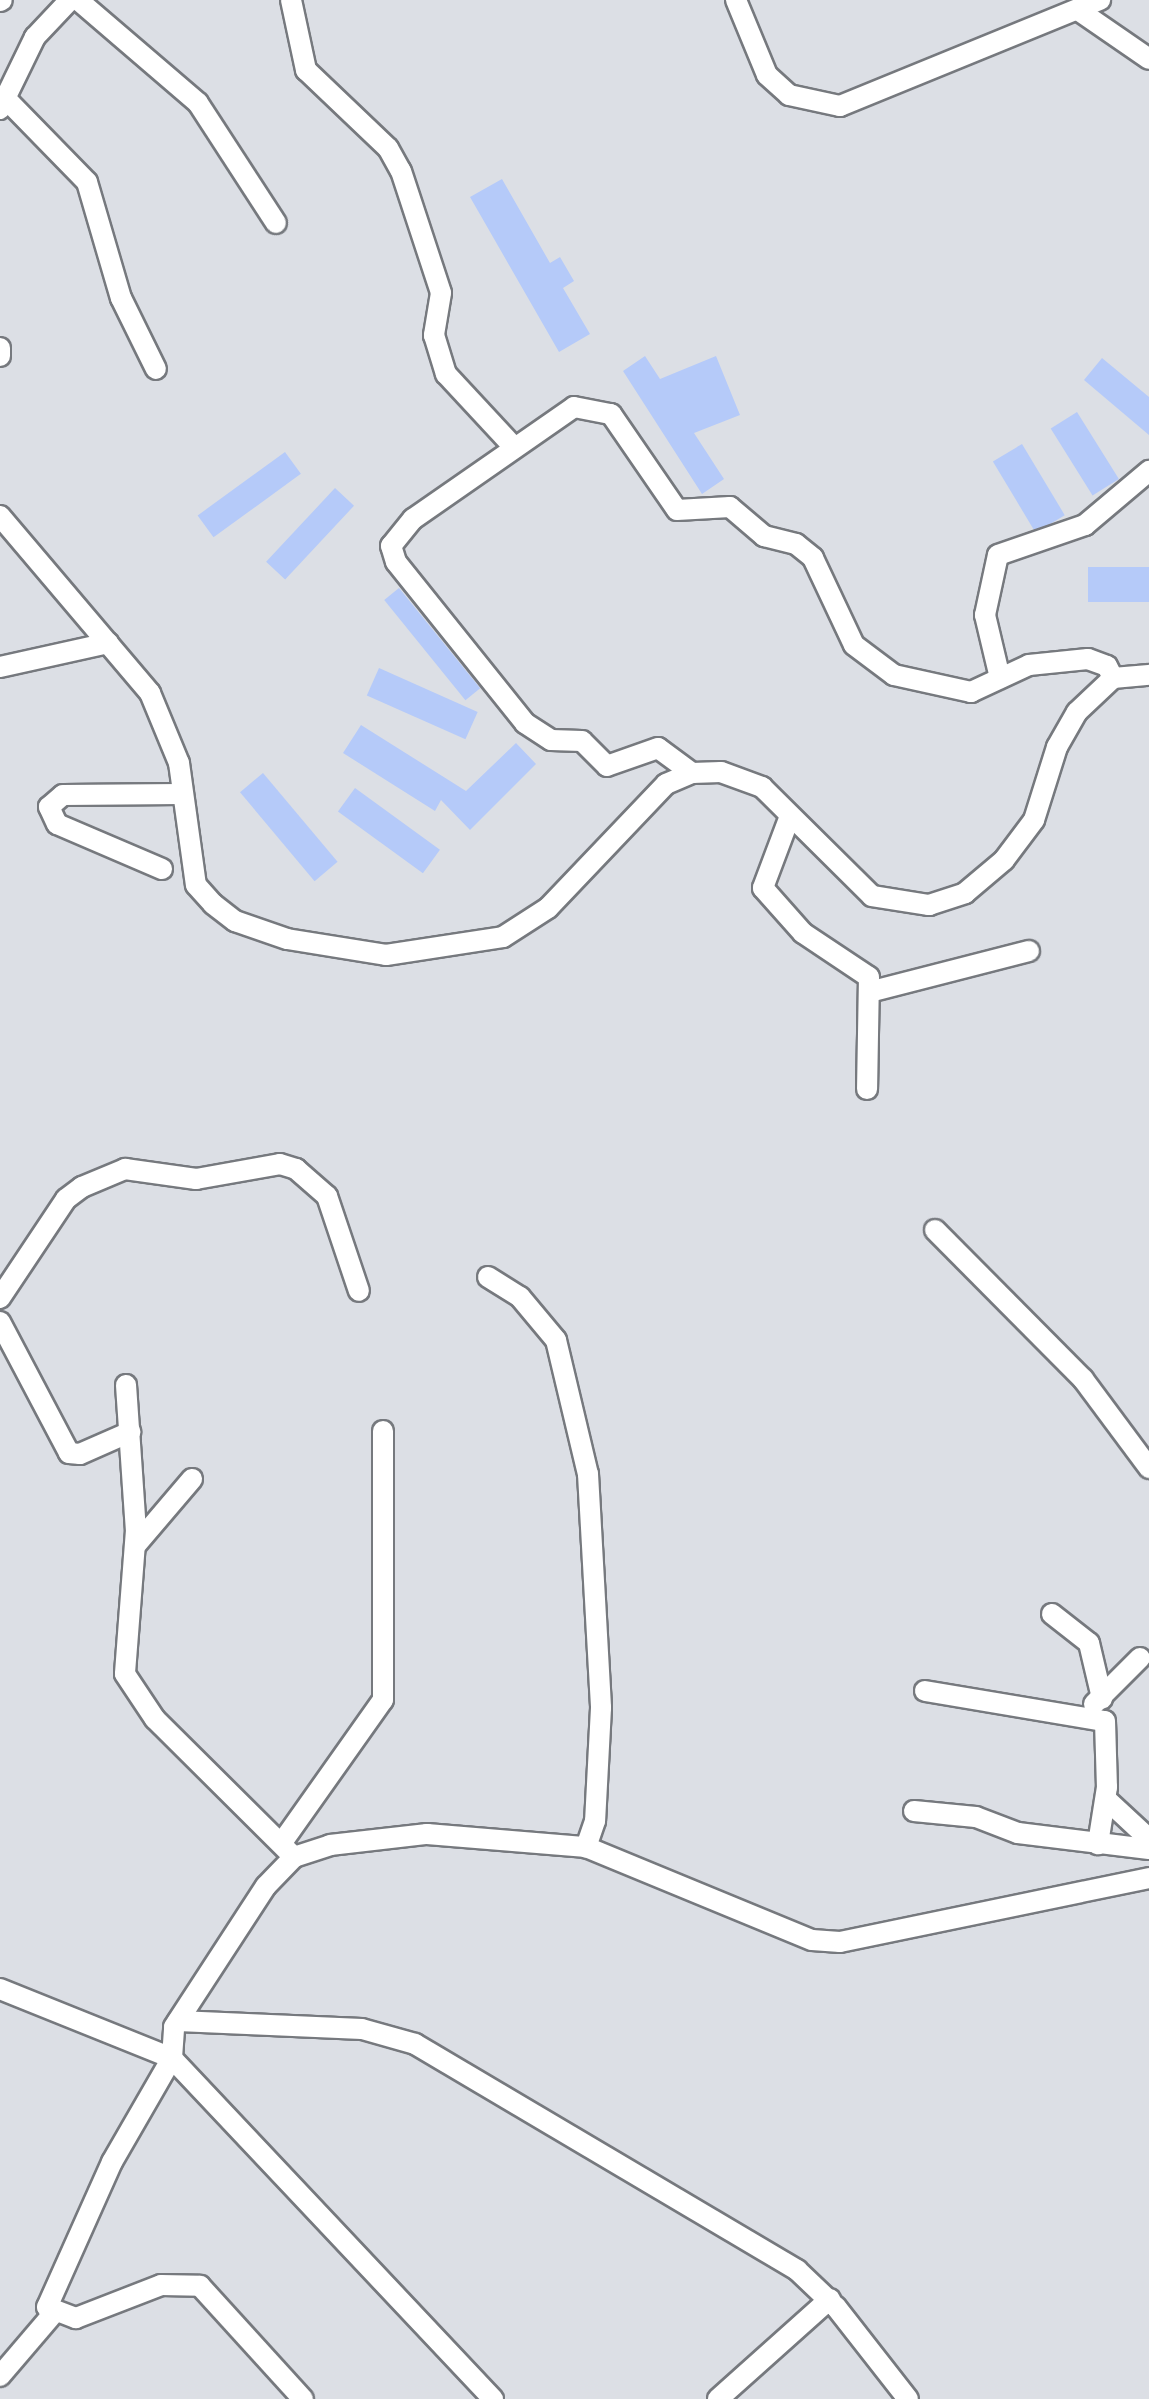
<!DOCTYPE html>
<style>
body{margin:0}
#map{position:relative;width:1149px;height:2399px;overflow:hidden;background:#dcdfe5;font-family:"Archivo Narrow",sans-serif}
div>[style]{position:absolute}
.building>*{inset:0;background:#b5caf9;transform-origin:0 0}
.roads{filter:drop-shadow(2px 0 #76797e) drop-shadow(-2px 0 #76797e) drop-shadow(0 2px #76797e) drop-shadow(0 -2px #76797e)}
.minor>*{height:20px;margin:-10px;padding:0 10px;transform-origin:10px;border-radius:10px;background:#fff}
span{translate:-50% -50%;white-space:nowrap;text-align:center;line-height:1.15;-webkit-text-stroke:9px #e9ecf2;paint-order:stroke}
</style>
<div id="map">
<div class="building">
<div style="clip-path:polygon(502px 179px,550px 263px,560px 257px,574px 281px,563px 288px,590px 334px,559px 352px,470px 197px)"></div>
<div style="clip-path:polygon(645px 356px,660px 379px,716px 356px,740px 415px,694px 433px,724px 479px,702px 494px,623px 371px)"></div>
<div style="clip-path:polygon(1102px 358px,1149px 397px,1149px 435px,1084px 380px)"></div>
<div style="left:1077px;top:412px;width:79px;height:31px;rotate:58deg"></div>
<div style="left:1022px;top:444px;width:83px;height:34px;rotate:59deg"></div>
<div style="left:285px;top:452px;width:27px;height:108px;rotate:54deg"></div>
<div style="left:335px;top:488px;width:26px;height:101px;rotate:43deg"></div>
<div style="left:1149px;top:567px;width:35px;height:61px;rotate:90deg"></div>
<div style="left:399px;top:588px;width:129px;height:19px;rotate:51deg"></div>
<div style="left:379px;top:668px;width:108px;height:30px;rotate:24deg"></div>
<div style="clip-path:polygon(361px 725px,466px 791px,516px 743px,536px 764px,470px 830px,441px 800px,435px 811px,343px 753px)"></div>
<div style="left:263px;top:773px;width:116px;height:30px;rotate:50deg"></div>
<div style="left:355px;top:788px;width:105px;height:29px;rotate:36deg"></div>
</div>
<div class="roads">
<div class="minor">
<div style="left:78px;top:0;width:158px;rotate:40.6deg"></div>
<div style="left:198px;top:103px;width:143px;rotate:57deg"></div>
<div style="left:291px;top:0;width:72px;rotate:77.9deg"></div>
<div style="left:306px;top:70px;width:113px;rotate:43.6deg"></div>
<div style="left:388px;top:148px;width:26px;rotate:61deg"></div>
<div style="left:401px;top:171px;width:128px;rotate:71.8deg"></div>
<div style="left:441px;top:293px;width:43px;rotate:99.5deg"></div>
<div style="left:434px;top:335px;width:41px;rotate:72.9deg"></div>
<div style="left:446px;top:374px;width:98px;rotate:47.1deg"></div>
<div style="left:736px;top:0;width:81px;rotate:67.5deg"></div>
<div style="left:767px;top:75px;width:30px;rotate:42deg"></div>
<div style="left:789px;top:95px;width:52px;rotate:12.2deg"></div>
<div style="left:840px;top:106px;width:281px;rotate:-22.2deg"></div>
<div style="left:0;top:1px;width:2px;rotate:-27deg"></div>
<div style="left:1078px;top:10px;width:86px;rotate:34.6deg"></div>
<div style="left:6px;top:99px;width:116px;rotate:45.7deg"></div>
<div style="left:87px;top:182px;width:121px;rotate:73.7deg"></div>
<div style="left:121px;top:298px;width:79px;rotate:63.8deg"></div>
<div style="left:0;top:109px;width:80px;rotate:-64.1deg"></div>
<div style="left:35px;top:37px;width:51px;rotate:-46.6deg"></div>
<div style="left:0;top:348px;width:8px;rotate:90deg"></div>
<div style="left:0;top:516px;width:232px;rotate:49.7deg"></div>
<div style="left:150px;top:693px;width:76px;rotate:67.5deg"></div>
<div style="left:179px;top:763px;width:123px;rotate:82.1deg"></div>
<div style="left:196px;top:885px;width:25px;rotate:48deg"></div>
<div style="left:213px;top:904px;width:28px;rotate:38deg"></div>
<div style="left:235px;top:921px;width:55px;rotate:19.1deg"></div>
<div style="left:287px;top:939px;width:100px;rotate:9.2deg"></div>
<div style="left:386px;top:955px;width:118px;rotate:-8.7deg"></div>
<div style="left:503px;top:937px;width:54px;rotate:-32.8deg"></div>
<div style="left:548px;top:908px;width:171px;rotate:-46.4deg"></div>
<div style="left:666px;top:784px;width:28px;rotate:-23deg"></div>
<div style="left:692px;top:773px;width:29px;rotate:-2deg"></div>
<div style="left:721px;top:772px;width:44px;rotate:20.1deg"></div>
<div style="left:762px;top:787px;width:155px;rotate:44.7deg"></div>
<div style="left:872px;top:896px;width:58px;rotate:9deg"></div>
<div style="left:929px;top:905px;width:38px;rotate:-18deg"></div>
<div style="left:965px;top:893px;width:51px;rotate:-40.2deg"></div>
<div style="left:1004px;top:860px;width:50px;rotate:-53.1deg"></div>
<div style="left:1034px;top:820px;width:77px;rotate:-72.5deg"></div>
<div style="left:1057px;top:747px;width:40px;rotate:-60.3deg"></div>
<div style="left:1077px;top:712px;width:50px;rotate:-43.4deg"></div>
<div style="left:1113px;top:678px;width:36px;rotate:-5deg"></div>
<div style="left:0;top:667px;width:111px;rotate:-12.5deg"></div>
<div style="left:1000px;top:678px;width:65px;rotate:-103.4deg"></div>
<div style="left:985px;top:615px;width:61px;rotate:-77.8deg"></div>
<div style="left:998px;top:555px;width:92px;rotate:-19deg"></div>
<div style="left:1085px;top:525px;width:84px;rotate:-40.2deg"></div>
<div style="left:692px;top:773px;width:42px;rotate:-143.7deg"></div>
<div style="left:658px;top:748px;width:54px;rotate:160.6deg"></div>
<div style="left:607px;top:766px;width:35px;rotate:-135deg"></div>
<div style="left:582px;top:741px;width:31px;rotate:-178deg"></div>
<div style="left:551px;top:740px;width:31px;rotate:-147deg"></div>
<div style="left:525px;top:723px;width:206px;rotate:-128.7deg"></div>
<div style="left:396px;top:562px;width:17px;rotate:-107deg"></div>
<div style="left:391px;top:546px;width:35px;rotate:-51deg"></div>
<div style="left:413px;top:519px;width:196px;rotate:-34.8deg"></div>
<div style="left:574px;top:407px;width:38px;rotate:11deg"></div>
<div style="left:611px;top:414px;width:116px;rotate:55.5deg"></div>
<div style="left:677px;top:510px;width:53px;rotate:-3.2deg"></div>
<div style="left:730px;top:507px;width:45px;rotate:40.5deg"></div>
<div style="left:764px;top:536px;width:33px;rotate:14deg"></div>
<div style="left:796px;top:544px;width:22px;rotate:39deg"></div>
<div style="left:813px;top:558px;width:96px;rotate:64.8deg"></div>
<div style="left:854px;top:645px;width:50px;rotate:36.9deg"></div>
<div style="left:894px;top:675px;width:79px;rotate:12.4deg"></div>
<div style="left:971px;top:692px;width:64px;rotate:-25deg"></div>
<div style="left:1029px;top:665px;width:59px;rotate:-5.8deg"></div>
<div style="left:1088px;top:659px;width:20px;rotate:20deg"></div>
<div style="left:1107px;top:666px;width:13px;rotate:63deg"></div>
<div style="left:790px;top:816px;width:77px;rotate:110.6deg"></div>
<div style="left:763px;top:888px;width:60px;rotate:48.4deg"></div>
<div style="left:803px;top:933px;width:79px;rotate:33.7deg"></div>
<div style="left:869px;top:977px;width:112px;rotate:91deg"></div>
<div style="left:162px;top:869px;width:114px;rotate:-156.8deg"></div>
<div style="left:57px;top:824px;width:19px;rotate:-115deg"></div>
<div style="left:49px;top:807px;width:18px;rotate:-41deg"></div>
<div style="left:63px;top:795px;width:118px;rotate:-0.5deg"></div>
<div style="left:873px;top:991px;width:161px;rotate:-14.4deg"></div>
<div style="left:935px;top:1230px;width:210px;rotate:45.2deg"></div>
<div style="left:1083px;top:1379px;width:111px;rotate:53.4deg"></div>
<div style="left:488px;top:1277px;width:38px;rotate:32deg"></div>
<div style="left:520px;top:1297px;width:56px;rotate:50.1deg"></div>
<div style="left:556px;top:1340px;width:138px;rotate:76.6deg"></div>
<div style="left:588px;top:1474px;width:234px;rotate:86.8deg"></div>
<div style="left:601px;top:1708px;width:113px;rotate:93deg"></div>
<div style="left:595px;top:1821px;width:28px;rotate:109deg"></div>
<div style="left:0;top:1298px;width:119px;rotate:-56.3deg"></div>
<div style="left:66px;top:1199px;width:20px;rotate:-37deg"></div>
<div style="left:82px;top:1187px;width:47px;rotate:-22.7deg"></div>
<div style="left:125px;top:1169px;width:72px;rotate:8deg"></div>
<div style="left:196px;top:1179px;width:85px;rotate:-10.1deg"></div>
<div style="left:280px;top:1164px;width:17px;rotate:17deg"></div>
<div style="left:296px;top:1169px;width:41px;rotate:41.1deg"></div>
<div style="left:327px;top:1196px;width:100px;rotate:71.4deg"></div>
<div style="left:0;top:1322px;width:148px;rotate:62.2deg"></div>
<div style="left:69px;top:1453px;width:11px;rotate:5deg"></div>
<div style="left:80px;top:1454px;width:55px;rotate:-23.7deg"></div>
<div style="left:126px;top:1385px;width:145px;rotate:86.1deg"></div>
<div style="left:136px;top:1530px;width:144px;rotate:94.4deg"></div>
<div style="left:125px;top:1674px;width:54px;rotate:56.3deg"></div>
<div style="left:155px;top:1719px;width:196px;rotate:44.8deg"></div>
<div style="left:135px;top:1546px;width:88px;rotate:-49.6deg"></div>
<div style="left:1052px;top:1614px;width:47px;rotate:38.1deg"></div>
<div style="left:1089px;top:1643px;width:57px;rotate:76.7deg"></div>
<div style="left:925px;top:1691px;width:182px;rotate:9.5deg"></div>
<div style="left:1105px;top:1721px;width:66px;rotate:88.3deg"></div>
<div style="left:1107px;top:1787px;width:58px;rotate:99deg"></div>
<div style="left:1094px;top:1704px;width:65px;rotate:-45deg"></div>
<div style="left:1106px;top:1799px;width:59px;rotate:42.9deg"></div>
<div style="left:914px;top:1811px;width:62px;rotate:5.5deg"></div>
<div style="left:976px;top:1817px;width:45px;rotate:20.9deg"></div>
<div style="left:1018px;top:1833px;width:132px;rotate:7deg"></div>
<div style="left:283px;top:1841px;width:173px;rotate:-54.7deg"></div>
<div style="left:383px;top:1700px;width:269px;rotate:-90deg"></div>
<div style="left:0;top:1989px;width:185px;rotate:21.9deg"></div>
<div style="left:172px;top:2058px;width:120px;rotate:120deg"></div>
<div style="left:112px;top:2162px;width:159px;rotate:114.1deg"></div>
<div style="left:47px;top:2307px;width:31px;rotate:21deg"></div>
<div style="left:76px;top:2318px;width:91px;rotate:-21.2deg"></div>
<div style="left:161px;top:2285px;width:39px;rotate:1deg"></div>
<div style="left:200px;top:2286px;width:153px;rotate:47.7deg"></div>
<div style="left:178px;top:2021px;width:184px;rotate:2.5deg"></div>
<div style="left:362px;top:2029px;width:55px;rotate:15.8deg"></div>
<div style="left:415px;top:2044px;width:444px;rotate:30.6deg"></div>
<div style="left:797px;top:2270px;width:54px;rotate:43.5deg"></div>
<div style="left:836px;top:2307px;width:117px;rotate:52deg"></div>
<div style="left:0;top:2376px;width:82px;rotate:-49.5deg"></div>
<div style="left:493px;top:2399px;width:468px;rotate:-133.3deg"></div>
<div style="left:172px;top:2058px;width:31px;rotate:-86deg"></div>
<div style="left:174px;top:2027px;width:168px;rotate:-56.9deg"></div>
<div style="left:266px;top:1886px;width:40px;rotate:-46deg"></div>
<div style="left:294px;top:1857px;width:38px;rotate:-18deg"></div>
<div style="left:330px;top:1845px;width:98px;rotate:-6.5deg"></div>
<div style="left:427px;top:1834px;width:160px;rotate:4.7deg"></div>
<div style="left:586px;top:1847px;width:244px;rotate:22.4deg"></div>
<div style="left:812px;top:1940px;width:28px;rotate:4deg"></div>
<div style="left:840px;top:1942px;width:316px;rotate:-11.7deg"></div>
<div style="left:718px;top:2399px;width:150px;rotate:-41.8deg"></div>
</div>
</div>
</div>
